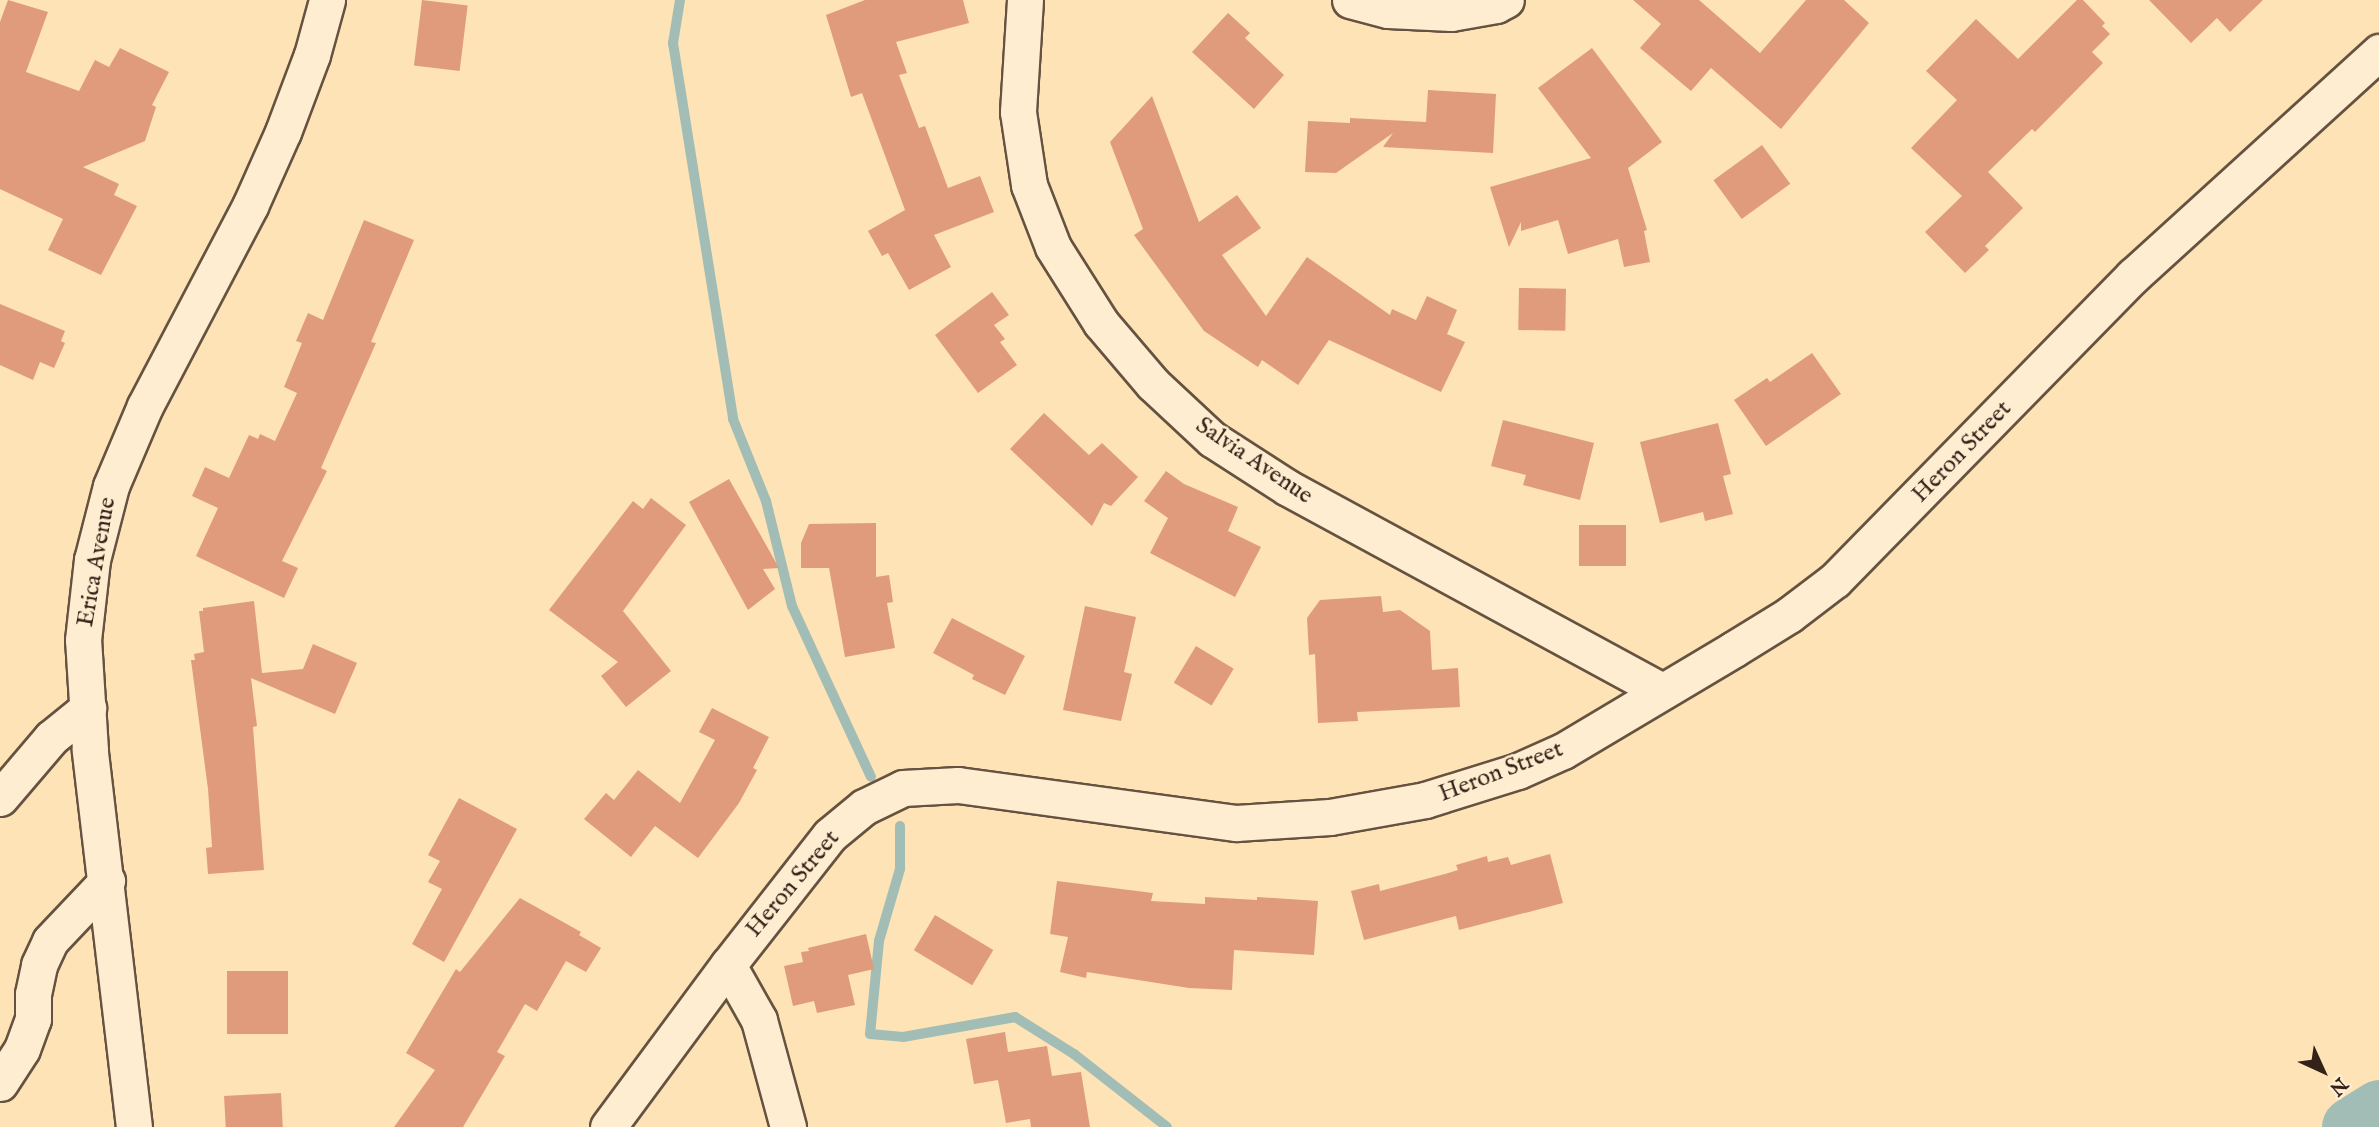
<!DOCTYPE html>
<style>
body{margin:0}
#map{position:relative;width:2379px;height:1127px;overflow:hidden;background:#fde3b6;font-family:"IM FELL English",serif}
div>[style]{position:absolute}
.stream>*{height:10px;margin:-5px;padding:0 5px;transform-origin:5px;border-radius:5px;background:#a1bdb5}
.river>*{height:61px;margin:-30.5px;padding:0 30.5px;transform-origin:30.5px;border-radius:30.5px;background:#a1bdb5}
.building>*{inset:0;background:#e09b7d;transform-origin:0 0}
.roads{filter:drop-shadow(2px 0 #665240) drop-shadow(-2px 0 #665240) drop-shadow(0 2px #665240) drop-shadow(0 -2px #665240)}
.minor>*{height:35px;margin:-17.5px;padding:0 17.5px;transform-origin:17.5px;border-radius:17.5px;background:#feedd0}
span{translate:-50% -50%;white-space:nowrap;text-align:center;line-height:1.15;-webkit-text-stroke:5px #feedd0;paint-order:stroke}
.street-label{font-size:24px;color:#342118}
.north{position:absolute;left:2288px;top:1036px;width:70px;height:70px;-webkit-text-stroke:5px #feedd0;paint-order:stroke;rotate:135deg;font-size:19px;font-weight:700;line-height:28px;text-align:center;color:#342118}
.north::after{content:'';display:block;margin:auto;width:24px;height:32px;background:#342118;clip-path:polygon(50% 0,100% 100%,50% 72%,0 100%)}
</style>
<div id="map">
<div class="stream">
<div style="left:680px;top:0;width:44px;rotate:99.2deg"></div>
<div style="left:673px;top:43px;width:381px;rotate:80.9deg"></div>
<div style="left:733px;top:419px;width:88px;rotate:68.1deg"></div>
<div style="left:766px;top:501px;width:108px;rotate:76.1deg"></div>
<div style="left:792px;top:606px;width:188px;rotate:65.2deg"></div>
<div style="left:900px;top:826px;width:43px;rotate:90deg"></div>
<div style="left:900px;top:869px;width:75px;rotate:106.3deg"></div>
<div style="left:879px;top:941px;width:93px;rotate:95.5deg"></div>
<div style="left:870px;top:1034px;width:33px;rotate:5deg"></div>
<div style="left:903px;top:1037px;width:114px;rotate:-10.1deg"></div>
<div style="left:1015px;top:1017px;width:70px;rotate:32.1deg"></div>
<div style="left:1074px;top:1054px;width:118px;rotate:38.1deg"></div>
</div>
<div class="river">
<div style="left:2352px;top:1127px;width:32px;rotate:-32deg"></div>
</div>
<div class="building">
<div style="clip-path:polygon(8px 0,48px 12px,26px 72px,79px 91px,95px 60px,109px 67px,120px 48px,169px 72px,152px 105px,156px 107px,145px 141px,83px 167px,119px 184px,114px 195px,137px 206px,101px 275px,48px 250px,63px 219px,0 189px,0 22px)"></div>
<div style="left:422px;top:0;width:46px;height:66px;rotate:7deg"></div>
<div style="clip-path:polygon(865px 0,963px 0,969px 23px,896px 42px,907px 73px,899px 75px,919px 128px,925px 126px,948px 188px,980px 176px,994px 212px,934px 235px,951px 267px,909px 290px,888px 253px,882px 256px,868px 231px,905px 210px,862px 93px,851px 97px,826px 15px)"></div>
<div style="clip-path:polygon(1633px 0,1699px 0,1760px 53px,1806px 0,1844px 0,1869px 23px,1781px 129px,1711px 68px,1691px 91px,1640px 48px,1661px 24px)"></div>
<div style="clip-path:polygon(2077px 0,2083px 0,2105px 23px,2102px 26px,2110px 34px,2092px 52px,2103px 63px,2035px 132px,2032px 129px,1988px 172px,2023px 208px,1985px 246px,1989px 250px,1965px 273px,1925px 232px,1962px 196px,1911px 148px,1957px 100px,1926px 71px,1976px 19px,2018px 59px)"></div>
<div style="clip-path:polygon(2149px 0,2263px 0,2230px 32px,2217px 18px,2191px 43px)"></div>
<div style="clip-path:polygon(1228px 13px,1250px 33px,1245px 38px,1284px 75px,1254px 109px,1192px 52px)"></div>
<div style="clip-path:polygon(1592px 48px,1662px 142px,1628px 168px,1647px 230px,1644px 231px,1650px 262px,1624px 267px,1618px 239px,1568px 254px,1558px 220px,1521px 231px,1521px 222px,1509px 247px,1490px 187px,1591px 158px,1538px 88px)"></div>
<div style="clip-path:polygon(1428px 90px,1496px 94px,1493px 153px,1383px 147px,1393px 133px,1336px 173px,1305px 172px,1308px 121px,1350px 123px,1350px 118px,1426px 122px)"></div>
<div style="clip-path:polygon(1152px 96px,1199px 222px,1237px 195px,1261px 228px,1222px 255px,1266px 316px,1307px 257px,1390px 315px,1392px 309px,1416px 320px,1427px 296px,1457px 310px,1447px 334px,1465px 342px,1441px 392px,1329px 340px,1298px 385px,1262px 360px,1258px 367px,1204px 331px,1134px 235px,1143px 229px,1110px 142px)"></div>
<div style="left:1762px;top:145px;width:48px;height:60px;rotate:54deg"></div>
<div style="clip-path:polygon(364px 220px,414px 240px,371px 342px,376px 343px,321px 468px,327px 471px,282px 561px,298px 568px,284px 598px,196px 556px,218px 508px,192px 496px,205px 467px,229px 478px,249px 435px,258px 439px,260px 434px,275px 441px,297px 393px,284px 387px,302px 343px,296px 341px,308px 313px,323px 320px)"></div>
<div style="left:1519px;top:288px;width:47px;height:42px;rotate:1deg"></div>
<div style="clip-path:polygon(992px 292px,1009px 315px,994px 325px,1005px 339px,1000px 342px,1017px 365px,978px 393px,935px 335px)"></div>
<div style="clip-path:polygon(0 304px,65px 331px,61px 341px,65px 343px,54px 368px,40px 362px,33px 380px,0 365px)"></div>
<div style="clip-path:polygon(1812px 353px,1841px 394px,1766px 446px,1734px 400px,1767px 378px,1770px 382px)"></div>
<div style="clip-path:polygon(1044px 413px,1089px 455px,1102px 443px,1138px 477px,1111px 506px,1104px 503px,1092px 526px,1010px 449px)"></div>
<div style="clip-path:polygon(1503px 420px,1594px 443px,1580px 500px,1523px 485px,1526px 475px,1491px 466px)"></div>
<div style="clip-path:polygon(1718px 423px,1731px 474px,1723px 476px,1733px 514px,1705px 521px,1703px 512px,1660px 523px,1640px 442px)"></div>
<div style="clip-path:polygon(1166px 471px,1184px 484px,1238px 507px,1228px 531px,1261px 547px,1235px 597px,1150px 553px,1168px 518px,1144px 501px)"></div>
<div style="clip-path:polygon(729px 479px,779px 568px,763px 569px,775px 589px,748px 610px,689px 502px)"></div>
<div style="clip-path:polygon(651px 498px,686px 525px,623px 611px,671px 671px,626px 707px,601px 676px,618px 662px,549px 610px,633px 501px,643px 509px)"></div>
<div style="clip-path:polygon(876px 523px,876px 577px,889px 575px,893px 602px,887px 603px,895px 648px,845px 657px,829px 568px,801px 568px,801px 543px,809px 524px)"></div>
<div style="left:1626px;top:525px;width:41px;height:47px;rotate:90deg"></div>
<div style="clip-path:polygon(1381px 596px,1383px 612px,1400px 610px,1430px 631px,1432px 670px,1458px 668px,1460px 707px,1357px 712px,1358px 721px,1318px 723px,1315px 654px,1309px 655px,1307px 618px,1320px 600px)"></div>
<div style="clip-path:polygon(254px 601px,262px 673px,303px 669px,313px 644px,357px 663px,335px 714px,251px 678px,257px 726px,253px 727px,264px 870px,208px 874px,206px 848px,212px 847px,208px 789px,191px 660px,195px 660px,194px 654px,204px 652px,199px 611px,203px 611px,203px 608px)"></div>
<div style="clip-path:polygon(1085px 606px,1136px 617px,1124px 672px,1132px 674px,1121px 721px,1063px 710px)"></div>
<div style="clip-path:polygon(952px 618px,1025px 656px,1005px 695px,972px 679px,974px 675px,933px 653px)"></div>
<div style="left:1196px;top:646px;width:44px;height:43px;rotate:31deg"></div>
<div style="clip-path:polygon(712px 708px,769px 737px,753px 768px,757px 770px,739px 803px,698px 858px,655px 826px,631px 857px,584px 819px,606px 793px,614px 800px,638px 770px,680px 803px,715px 740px,699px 732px)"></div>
<div style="clip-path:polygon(459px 798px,517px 829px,444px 962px,412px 944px,442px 889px,428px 882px,440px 861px,428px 855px)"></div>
<div style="clip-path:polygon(1550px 854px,1563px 903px,1459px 930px,1456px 916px,1364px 940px,1351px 891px,1379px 884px,1380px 891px,1445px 874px,1458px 870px,1456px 865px,1487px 856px,1488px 862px,1508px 857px,1511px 865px)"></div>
<div style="clip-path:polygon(1057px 881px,1153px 893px,1151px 901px,1205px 904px,1205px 897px,1257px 900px,1257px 897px,1318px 901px,1314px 955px,1234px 950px,1232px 990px,1189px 988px,1087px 972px,1086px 978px,1060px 972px,1068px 937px,1050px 934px)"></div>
<div style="clip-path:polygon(520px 898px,581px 932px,579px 935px,601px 948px,586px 972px,566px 961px,537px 1011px,525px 1004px,497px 1052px,505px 1056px,463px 1127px,394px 1127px,435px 1070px,406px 1053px,456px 969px,460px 972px)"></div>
<div style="left:935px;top:915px;width:68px;height:41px;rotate:31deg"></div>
<div style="clip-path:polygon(866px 934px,874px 969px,848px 975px,855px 1005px,817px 1013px,814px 1001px,793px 1006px,784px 966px,803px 962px,801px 952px,809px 951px,808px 948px)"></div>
<div style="left:227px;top:971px;width:61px;height:63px"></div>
<div style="clip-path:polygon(1005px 1032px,1008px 1052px,1047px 1046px,1052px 1076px,1081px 1072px,1090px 1127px,1031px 1127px,1030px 1119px,1006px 1123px,998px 1080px,974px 1084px,966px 1039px)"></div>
<div style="left:281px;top:1093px;width:34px;height:57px;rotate:87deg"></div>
</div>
<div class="roads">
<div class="minor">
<div style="left:1025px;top:0;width:112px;rotate:93.6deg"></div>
<div style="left:1018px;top:112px;width:74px;rotate:81.4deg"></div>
<div style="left:1029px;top:185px;width:66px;rotate:68.8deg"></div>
<div style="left:1053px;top:247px;width:90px;rotate:57.7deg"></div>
<div style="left:1101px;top:323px;width:80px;rotate:49.6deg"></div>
<div style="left:1153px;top:384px;width:81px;rotate:43deg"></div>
<div style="left:1212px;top:439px;width:90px;rotate:32.8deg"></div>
<div style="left:1288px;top:488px;width:423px;rotate:28.5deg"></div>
<div style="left:1350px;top:0;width:39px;rotate:15deg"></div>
<div style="left:1388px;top:10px;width:63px;rotate:2.7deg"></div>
<div style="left:1451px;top:13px;width:46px;rotate:-10.1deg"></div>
<div style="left:1496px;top:5px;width:11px;rotate:-27deg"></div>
<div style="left:0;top:798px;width:79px;rotate:-49.6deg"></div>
<div style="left:51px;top:738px;width:48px;rotate:-39deg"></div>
<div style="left:728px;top:965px;width:63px;rotate:60.6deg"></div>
<div style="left:759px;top:1020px;width:111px;rotate:74.8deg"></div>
<div style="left:0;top:1083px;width:40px;rotate:-57.1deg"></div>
<div style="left:22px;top:1049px;width:32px;rotate:-70deg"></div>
<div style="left:33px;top:1019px;width:25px;rotate:-90deg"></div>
<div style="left:33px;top:994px;width:30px;rotate:-78deg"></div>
<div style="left:39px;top:965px;width:26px;rotate:-65deg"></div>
<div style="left:50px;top:941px;width:83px;rotate:-46.5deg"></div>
<div style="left:134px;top:1127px;width:380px;rotate:-96.7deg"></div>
<div style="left:90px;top:750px;width:110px;rotate:-93.6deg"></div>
<div style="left:83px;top:640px;width:81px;rotate:-83.6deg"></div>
<div style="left:92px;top:560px;width:76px;rotate:-75.6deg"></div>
<div style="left:111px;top:486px;width:87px;rotate:-67deg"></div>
<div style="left:145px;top:406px;width:226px;rotate:-62.3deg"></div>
<div style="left:250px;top:206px;width:81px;rotate:-66deg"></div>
<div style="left:283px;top:132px;width:82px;rotate:-69.4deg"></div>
<div style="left:312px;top:55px;width:57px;rotate:-74.7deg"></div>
<div style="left:608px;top:1127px;width:202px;rotate:-53.5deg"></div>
<div style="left:728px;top:965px;width:165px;rotate:-51.9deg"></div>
<div style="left:830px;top:835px;width:44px;rotate:-39.5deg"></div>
<div style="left:864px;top:807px;width:43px;rotate:-26deg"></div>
<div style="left:903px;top:788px;width:55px;rotate:-3.1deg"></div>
<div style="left:958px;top:785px;width:281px;rotate:7.8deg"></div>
<div style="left:1236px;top:823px;width:94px;rotate:-3.7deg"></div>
<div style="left:1330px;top:817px;width:97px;rotate:-10.1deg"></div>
<div style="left:1425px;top:800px;width:97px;rotate:-17.3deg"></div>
<div style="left:1518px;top:771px;width:49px;rotate:-24deg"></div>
<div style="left:1563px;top:751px;width:199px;rotate:-30.8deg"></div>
<div style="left:1734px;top:649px;width:65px;rotate:-31.7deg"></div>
<div style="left:1789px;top:615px;width:58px;rotate:-37.3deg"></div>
<div style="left:1835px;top:580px;width:426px;rotate:-45.6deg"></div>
<div style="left:2133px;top:276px;width:333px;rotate:-42.3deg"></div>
</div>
</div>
<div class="street-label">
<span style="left:1962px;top:452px;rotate:-46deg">Heron Street</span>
<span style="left:1254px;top:461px;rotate:34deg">Salvia Avenue</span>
<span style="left:97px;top:562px;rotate:-80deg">Erica Avenue</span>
<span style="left:1501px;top:772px;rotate:-21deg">Heron Street</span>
<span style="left:793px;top:884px;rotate:-50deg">Heron Street</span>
</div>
<div class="north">N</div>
</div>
